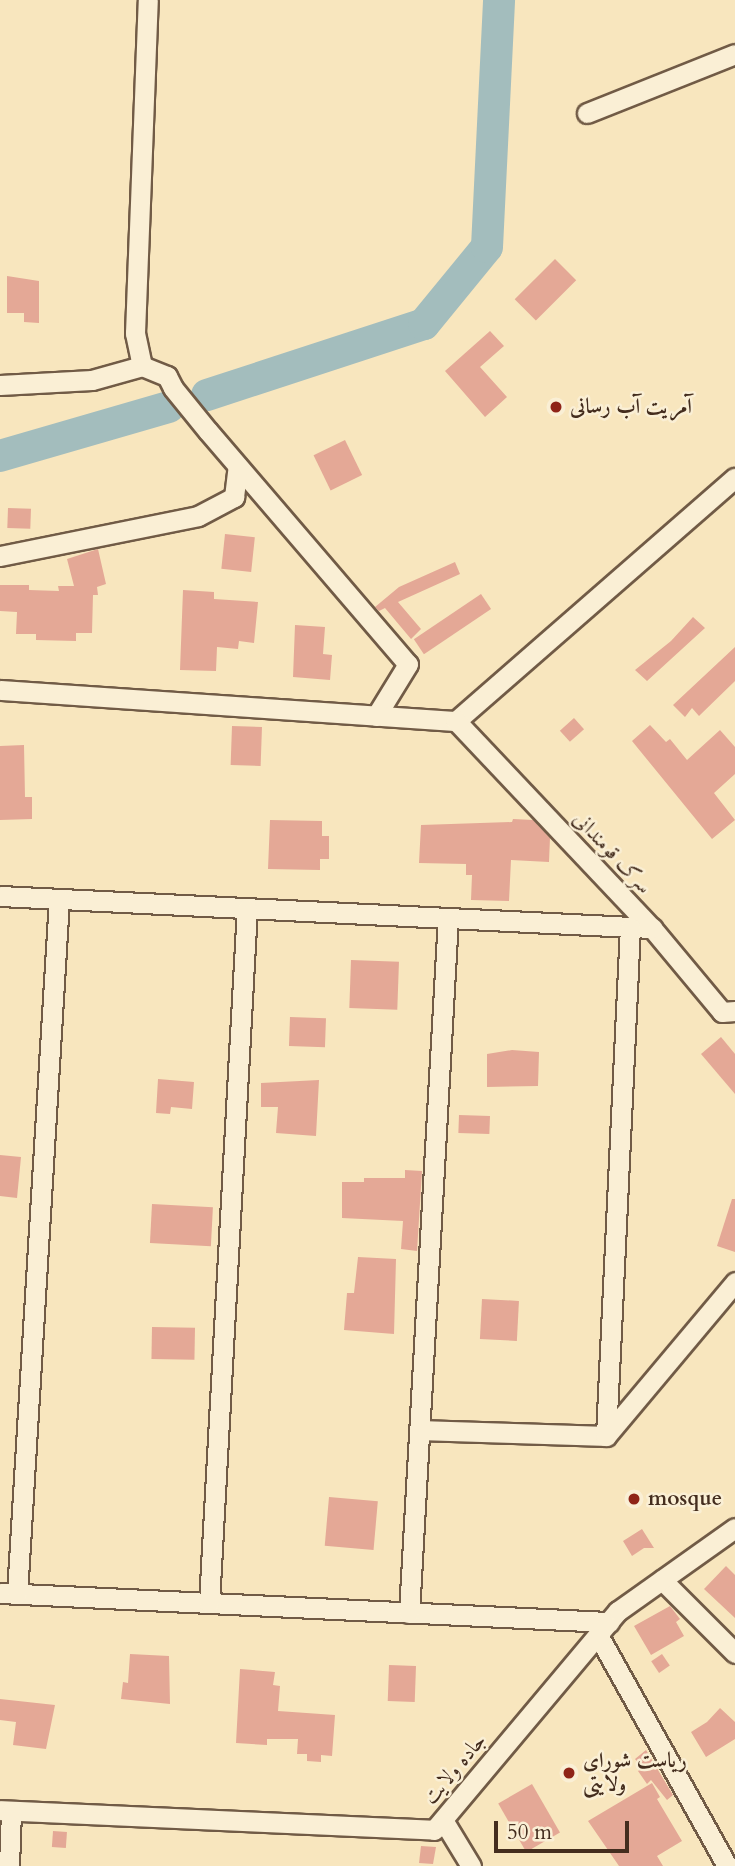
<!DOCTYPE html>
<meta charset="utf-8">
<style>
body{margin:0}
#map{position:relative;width:735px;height:1866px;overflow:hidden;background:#f8e6be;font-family:Cardo,Amiri,serif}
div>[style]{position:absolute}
.river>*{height:32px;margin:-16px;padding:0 16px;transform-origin:16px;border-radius:16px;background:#a3bdbd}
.building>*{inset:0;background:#e4a896;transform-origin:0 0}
.roads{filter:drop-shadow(2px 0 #715b46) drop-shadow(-2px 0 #715b46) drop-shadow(0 2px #715b46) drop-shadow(0 -2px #715b46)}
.minor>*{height:19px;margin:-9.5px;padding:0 9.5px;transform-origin:9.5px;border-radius:9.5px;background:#faefd5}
.dots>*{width:19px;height:19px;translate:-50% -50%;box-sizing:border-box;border:4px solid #faefd5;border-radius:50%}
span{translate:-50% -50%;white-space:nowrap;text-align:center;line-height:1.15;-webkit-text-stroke:5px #faefd5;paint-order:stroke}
.poi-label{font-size:21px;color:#442d1e;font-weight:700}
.left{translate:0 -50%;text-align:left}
.street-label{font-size:21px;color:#442d1e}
.scale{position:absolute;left:494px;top:1821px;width:135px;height:32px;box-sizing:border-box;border:4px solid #442d1e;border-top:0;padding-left:9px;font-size:21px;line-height:24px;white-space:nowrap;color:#442d1e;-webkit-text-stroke:5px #faefd5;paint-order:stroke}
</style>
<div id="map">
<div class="river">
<div style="left:207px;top:395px;width:228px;rotate:-18.1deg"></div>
<div style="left:424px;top:324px;width:99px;rotate:-50.7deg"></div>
<div style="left:487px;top:247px;width:247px;rotate:-87.2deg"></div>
<div style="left:0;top:456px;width:176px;rotate:-16.2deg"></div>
</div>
<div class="building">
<div style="left:555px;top:259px;width:30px;height:57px;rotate:45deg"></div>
<div style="clip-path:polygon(7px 276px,39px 281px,39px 323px,24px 322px,24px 313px,7px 313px)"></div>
<div style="clip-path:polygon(490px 331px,504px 346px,480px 367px,507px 397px,485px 417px,445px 371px)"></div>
<div style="left:345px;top:440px;width:39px;height:35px;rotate:64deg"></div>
<div style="left:8px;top:508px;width:23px;height:20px;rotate:2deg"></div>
<div style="left:225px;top:534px;width:30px;height:35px;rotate:6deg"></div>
<div style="clip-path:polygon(98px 549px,106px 584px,97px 587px,98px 595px,93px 595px,92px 633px,76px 633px,76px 641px,36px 640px,36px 634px,16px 634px,17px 612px,0 611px,0 585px,29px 585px,29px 590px,59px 591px,58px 586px,74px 586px,67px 559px)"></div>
<div style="clip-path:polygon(455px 562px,460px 574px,398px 602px,421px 629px,411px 639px,385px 608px,379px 611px,375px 607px,399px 587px)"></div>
<div style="clip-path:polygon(183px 590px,214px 592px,214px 599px,258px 602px,254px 643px,239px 641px,238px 649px,217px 647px,216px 671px,180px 670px)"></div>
<div style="left:481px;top:594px;width:18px;height:81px;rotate:56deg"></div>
<div style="clip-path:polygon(693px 617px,705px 628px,647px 681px,635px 670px,671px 641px)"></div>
<div style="clip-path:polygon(295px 625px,325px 627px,323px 654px,332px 655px,330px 680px,293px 677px)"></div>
<div style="clip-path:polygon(735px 647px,735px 681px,699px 716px,692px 708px,685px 717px,673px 705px)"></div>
<div style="left:574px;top:718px;width:15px;height:19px;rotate:48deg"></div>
<div style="clip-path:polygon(650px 725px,666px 742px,670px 739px,687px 760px,720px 730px,735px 747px,735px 774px,714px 793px,735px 820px,712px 839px,632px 741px)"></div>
<div style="left:232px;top:726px;width:30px;height:39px;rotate:2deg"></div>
<div style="clip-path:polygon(24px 745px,25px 797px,32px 797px,32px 819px,0 820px,0 746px)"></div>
<div style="clip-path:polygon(513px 819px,533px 820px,550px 838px,549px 862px,511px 860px,509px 901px,471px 900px,472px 875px,466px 875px,466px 864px,419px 863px,421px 825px,512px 822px)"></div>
<div style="clip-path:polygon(270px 820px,322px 821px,322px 836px,329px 836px,329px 859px,320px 859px,320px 870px,268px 869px)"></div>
<div style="left:351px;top:960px;width:48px;height:48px;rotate:2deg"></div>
<div style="left:290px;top:1017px;width:36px;height:29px;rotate:2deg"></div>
<div style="clip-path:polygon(721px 1037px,735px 1054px,735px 1094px,701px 1054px)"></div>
<div style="clip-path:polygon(512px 1050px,539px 1052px,538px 1086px,487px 1087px,487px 1054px)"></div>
<div style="clip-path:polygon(158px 1079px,194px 1082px,192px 1109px,171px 1107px,170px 1114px,156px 1113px)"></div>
<div style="clip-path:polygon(319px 1080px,316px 1136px,276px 1133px,278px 1107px,261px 1107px,261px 1083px)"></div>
<div style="left:459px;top:1115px;width:31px;height:18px;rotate:2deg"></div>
<div style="clip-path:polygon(0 1155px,21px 1157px,17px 1198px,0 1196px)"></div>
<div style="clip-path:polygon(405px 1170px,422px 1171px,417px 1251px,401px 1249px,403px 1221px,342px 1218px,342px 1182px,364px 1182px,364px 1178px,405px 1178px)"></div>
<div style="clip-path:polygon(732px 1199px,735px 1199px,735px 1252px,717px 1246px)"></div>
<div style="left:152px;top:1204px;width:61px;height:39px;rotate:3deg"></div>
<div style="clip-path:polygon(358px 1257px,396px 1259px,394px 1334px,344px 1330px,347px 1293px,354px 1293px)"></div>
<div style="left:482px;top:1299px;width:37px;height:40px;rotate:3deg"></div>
<div style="left:152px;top:1327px;width:43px;height:32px;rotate:1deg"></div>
<div style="left:329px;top:1497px;width:49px;height:49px;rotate:5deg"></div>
<div style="clip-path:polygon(642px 1529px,654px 1548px,644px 1548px,632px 1556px,623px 1541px)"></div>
<div style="clip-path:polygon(726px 1566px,735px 1575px,735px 1618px,704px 1589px)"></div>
<div style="clip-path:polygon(670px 1606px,680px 1619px,676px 1622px,684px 1636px,651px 1655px,634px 1626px)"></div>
<div style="clip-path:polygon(130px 1654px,169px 1656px,170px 1704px,121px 1699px,123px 1682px,128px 1683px)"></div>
<div style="left:662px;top:1654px;width:14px;height:13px;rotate:56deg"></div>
<div style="left:389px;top:1665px;width:27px;height:36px;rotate:2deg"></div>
<div style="clip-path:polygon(240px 1669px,275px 1672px,273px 1685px,280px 1686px,278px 1711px,335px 1715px,332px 1756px,321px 1755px,321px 1762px,307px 1761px,307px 1754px,297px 1754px,298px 1739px,267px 1739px,267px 1745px,236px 1743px)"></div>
<div style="clip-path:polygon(0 1699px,55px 1705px,46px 1749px,13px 1745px,16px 1722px,0 1720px)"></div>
<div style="clip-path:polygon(720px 1708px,735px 1722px,735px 1739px,706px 1757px,691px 1732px,707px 1722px)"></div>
<div style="clip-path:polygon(646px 1750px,673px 1795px,667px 1800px,651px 1780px,647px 1784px,638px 1771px,642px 1768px,635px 1759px)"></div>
<div style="clip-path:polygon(652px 1783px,660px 1797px,657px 1799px,682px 1841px,657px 1856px,663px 1866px,619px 1866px,588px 1821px)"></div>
<div style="left:532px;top:1784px;width:56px;height:39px;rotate:60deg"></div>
<div style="left:53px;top:1831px;width:14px;height:16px;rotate:4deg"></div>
<div style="clip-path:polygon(421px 1846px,436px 1847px,433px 1864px,419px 1863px)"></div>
</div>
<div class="roads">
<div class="minor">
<div style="left:587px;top:113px;width:159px;rotate:-21.7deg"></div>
<div style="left:142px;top:366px;width:34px;rotate:-102deg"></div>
<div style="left:135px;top:333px;width:333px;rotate:-87.8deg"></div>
<div style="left:0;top:385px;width:92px;rotate:-3.1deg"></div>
<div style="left:92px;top:380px;width:52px;rotate:-15.6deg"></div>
<div style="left:142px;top:366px;width:27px;rotate:22deg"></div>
<div style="left:167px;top:376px;width:13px;rotate:63deg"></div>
<div style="left:173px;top:388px;width:55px;rotate:50.9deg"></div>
<div style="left:208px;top:431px;width:307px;rotate:49.4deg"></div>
<div style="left:408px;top:664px;width:61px;rotate:121.6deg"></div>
<div style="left:0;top:556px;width:202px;rotate:-11.4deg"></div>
<div style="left:198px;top:516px;width:41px;rotate:-27.8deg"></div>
<div style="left:234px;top:497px;width:31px;rotate:-83deg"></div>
<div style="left:0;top:690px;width:457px;rotate:3.9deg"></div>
<div style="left:456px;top:721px;width:370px;rotate:-41.1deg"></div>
<div style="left:456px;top:721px;width:285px;rotate:46.6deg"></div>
<div style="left:652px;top:928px;width:109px;rotate:50.2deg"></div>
<div style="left:722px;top:1012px;width:13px;rotate:-4deg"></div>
<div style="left:0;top:896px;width:653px;rotate:2.81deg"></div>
<div style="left:420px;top:1430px;width:186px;rotate:1.8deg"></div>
<div style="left:606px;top:1436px;width:201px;rotate:-50deg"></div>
<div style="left:606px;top:1436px;width:509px;rotate:-87.3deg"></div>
<div style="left:662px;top:1580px;width:103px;rotate:45deg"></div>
<div style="left:0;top:1593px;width:610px;rotate:2.73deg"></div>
<div style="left:17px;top:1594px;width:696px;rotate:-86.54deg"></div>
<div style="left:209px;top:1603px;width:695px;rotate:-86.87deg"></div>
<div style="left:409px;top:1613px;width:696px;rotate:-86.79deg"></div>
<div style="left:598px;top:1635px;width:265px;rotate:60.8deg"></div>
<div style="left:0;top:1810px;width:434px;rotate:2.6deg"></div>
<div style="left:434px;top:1830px;width:286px;rotate:-50deg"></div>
<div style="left:618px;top:1611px;width:143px;rotate:-35.4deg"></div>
<div style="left:443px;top:1820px;width:54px;rotate:58.7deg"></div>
<div style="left:9px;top:1866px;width:55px;rotate:-87.9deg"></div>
</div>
</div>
<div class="dots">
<div style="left:556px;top:407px;background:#8f2418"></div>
<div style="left:634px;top:1499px;background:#8f2418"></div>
<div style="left:569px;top:1773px;background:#8f2418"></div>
</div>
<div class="poi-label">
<span class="left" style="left:570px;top:407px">آمریت آب رسانی</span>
<span class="left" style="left:648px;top:1499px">mosque</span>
<span class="left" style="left:583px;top:1773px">ریاست شورای<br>ولایتی</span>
</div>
<div class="street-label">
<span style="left:612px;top:853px;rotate:47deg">سرک قومندانی</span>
<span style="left:455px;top:1769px;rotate:-50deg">جاده ولایت</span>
</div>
<div class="scale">50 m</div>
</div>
